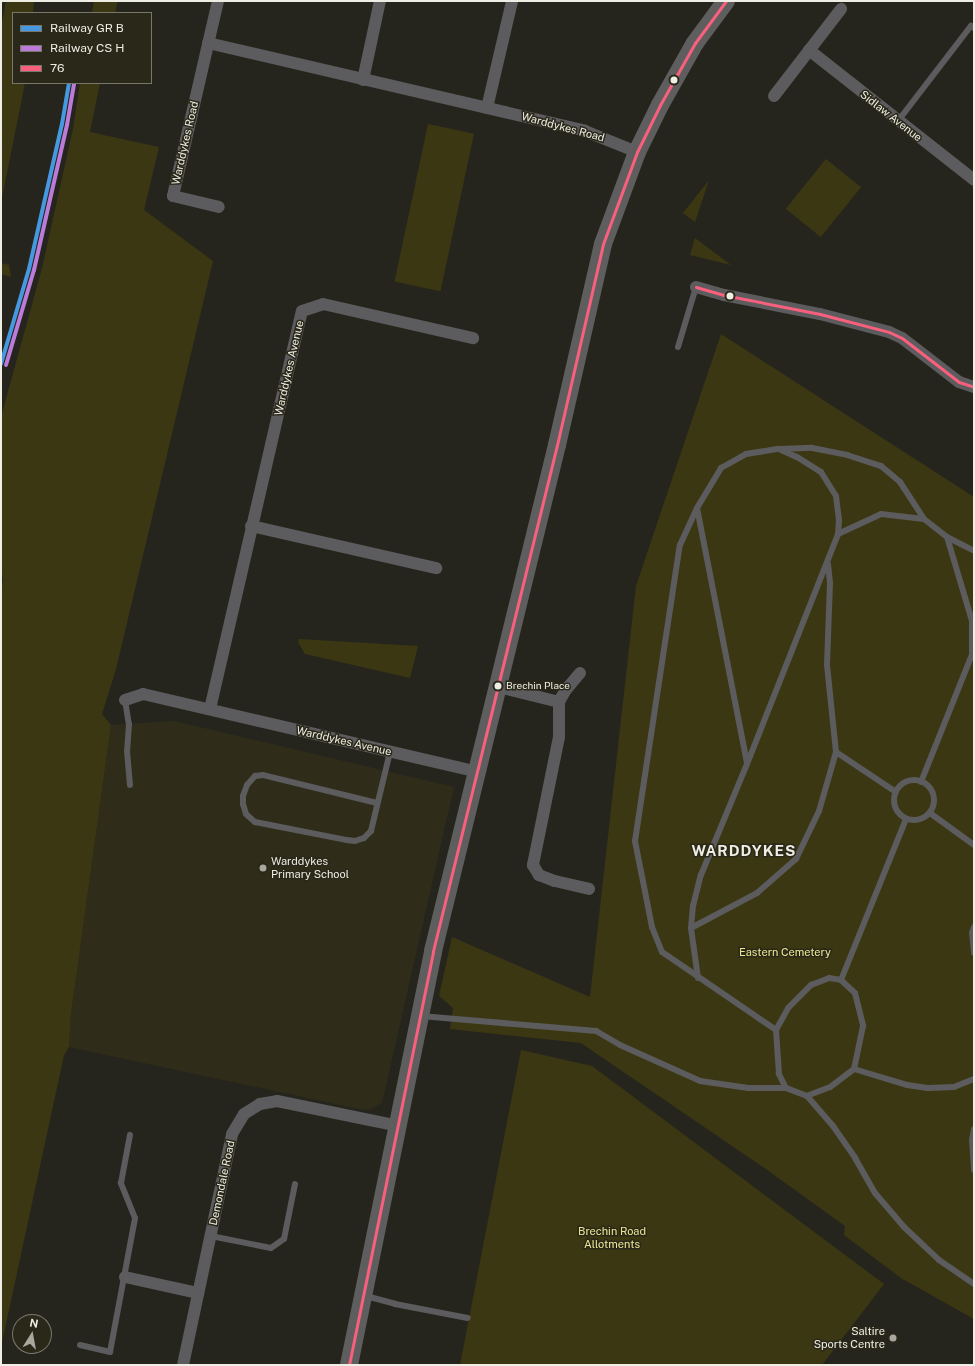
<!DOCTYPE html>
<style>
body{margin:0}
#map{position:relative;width:975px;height:1366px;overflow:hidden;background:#26251d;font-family:"Public Sans",sans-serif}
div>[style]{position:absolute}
.built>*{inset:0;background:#2f2d1a}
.green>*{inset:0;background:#3b3713;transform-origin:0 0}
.lane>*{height:6px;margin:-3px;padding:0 3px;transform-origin:3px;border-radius:3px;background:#5c5b5d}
.lane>.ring{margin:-3px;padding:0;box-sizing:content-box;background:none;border:6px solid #5c5b5d;border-radius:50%}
.street>*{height:12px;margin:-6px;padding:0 6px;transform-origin:6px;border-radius:6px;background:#5c5b5d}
.secondary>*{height:18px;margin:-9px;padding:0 9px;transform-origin:9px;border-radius:9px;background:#5f5e5e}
.bus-1>*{height:3px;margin:-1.5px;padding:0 1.5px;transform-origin:1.5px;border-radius:1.5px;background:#f8607d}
.rail-1>*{height:4px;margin:-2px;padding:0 2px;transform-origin:2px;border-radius:2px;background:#4699e1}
.rail-2>*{height:4px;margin:-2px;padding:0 2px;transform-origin:2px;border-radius:2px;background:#bd7bd9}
.dots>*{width:11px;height:11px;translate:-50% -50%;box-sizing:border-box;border:2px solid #2a2819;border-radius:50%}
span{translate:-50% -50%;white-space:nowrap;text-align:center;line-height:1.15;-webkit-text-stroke:3px #2a2819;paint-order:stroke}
.bus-label{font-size:10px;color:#efeee5}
.left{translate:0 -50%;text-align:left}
.street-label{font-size:11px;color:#efeee5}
.poi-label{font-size:11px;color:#efeee5}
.right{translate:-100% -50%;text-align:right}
.park-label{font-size:11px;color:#f0e793}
.district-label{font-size:15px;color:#efeee5;font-weight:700;letter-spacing:1px}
.frame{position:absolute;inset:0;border:2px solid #efeee5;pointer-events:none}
.legend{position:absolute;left:12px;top:12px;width:140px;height:72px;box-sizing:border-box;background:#2a2819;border:1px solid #79776b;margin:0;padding:5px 7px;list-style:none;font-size:12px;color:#efeee5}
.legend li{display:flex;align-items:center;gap:8px;height:20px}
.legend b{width:20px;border:1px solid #79776b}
.north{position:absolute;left:12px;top:1314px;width:40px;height:40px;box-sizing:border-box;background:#2a2819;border:1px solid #79776b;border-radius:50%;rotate:11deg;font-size:11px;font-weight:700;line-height:16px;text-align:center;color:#efeee5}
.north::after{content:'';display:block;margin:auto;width:14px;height:18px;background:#a9a89f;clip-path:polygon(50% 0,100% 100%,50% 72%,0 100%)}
</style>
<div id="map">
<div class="built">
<div style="clip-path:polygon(174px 721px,454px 787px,382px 1103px,368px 1110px,359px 1109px,69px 1047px,71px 1014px,111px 725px)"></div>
</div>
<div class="green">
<div style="clip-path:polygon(6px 1px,34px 1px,33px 13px,13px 13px,13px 83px,25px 83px,1px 203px,1px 28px)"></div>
<div style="clip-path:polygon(94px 1px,118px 1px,115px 13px,92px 13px)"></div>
<div style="clip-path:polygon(80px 83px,100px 83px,90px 132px,159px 147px,144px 210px,213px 261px,116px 669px,102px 714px,111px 725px,71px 1014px,69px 1047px,64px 1055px,1px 1347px,1px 594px,3px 579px,1px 571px,1px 417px,42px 268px,73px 129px)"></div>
<div style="left:428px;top:124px;width:47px;height:161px;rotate:12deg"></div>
<div style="left:826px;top:159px;width:45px;height:64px;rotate:39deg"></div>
<div style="clip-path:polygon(709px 180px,695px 222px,683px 213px)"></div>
<div style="clip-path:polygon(695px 238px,731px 265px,690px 255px)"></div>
<div style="clip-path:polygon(1px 263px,9px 265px,11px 277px,1px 274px)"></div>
<div style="clip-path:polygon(721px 334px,974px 497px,974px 1319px,901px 1278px,844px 1235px,845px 1226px,766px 1169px,581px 1043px,450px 1029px,453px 1008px,439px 996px,452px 937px,590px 997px,636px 586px)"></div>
<div style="clip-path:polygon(299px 639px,418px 646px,410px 678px,305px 654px,298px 642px)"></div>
<div style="clip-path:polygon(521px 1050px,592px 1066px,884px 1284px,822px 1365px,460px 1365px)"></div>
</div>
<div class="lane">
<div style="left:898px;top:121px;width:120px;rotate:-52.5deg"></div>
<div style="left:971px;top:26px;width:4px;rotate:34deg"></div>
<div style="left:678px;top:347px;width:63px;rotate:-73.3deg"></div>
<div style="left:781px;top:450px;width:17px;rotate:24deg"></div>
<div style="left:797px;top:457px;width:28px;rotate:32deg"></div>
<div style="left:821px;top:472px;width:28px;rotate:58deg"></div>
<div style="left:836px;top:496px;width:24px;rotate:83deg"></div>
<div style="left:839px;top:520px;width:14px;rotate:94deg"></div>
<div style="left:697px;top:508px;width:260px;rotate:78.9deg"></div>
<div style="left:947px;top:537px;width:30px;rotate:27deg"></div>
<div style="left:125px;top:700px;width:24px;rotate:81deg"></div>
<div style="left:129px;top:724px;width:27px;rotate:94deg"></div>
<div style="left:127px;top:751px;width:34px;rotate:85deg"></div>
<div style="left:836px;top:752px;width:72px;rotate:33.7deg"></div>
<div class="ring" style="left:894px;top:780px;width:34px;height:34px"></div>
<div style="left:921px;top:782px;width:140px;rotate:-68.2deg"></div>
<div style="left:377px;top:803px;width:117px;rotate:-166.2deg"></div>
<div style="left:263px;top:775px;width:8px;rotate:173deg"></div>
<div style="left:255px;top:776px;width:12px;rotate:132deg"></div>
<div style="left:247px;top:785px;width:12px;rotate:110deg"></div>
<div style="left:243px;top:796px;width:8px;rotate:90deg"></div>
<div style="left:243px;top:804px;width:10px;rotate:73deg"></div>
<div style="left:246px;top:814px;width:12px;rotate:42deg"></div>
<div style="left:255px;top:822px;width:94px;rotate:11.1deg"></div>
<div style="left:347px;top:840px;width:8px;rotate:7deg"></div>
<div style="left:355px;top:841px;width:9px;rotate:-18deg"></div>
<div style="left:364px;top:838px;width:10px;rotate:-45deg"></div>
<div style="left:371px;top:831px;width:81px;rotate:-76.5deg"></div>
<div style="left:930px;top:813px;width:54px;rotate:36deg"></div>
<div style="left:974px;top:927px;width:6px;rotate:108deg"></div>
<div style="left:972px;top:933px;width:20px;rotate:84deg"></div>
<div style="left:691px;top:928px;width:75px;rotate:-27.9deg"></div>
<div style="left:757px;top:893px;width:52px;rotate:-41.1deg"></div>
<div style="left:796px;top:859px;width:53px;rotate:-64.4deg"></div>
<div style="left:819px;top:811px;width:61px;rotate:-73.9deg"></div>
<div style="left:836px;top:752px;width:87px;rotate:-95.9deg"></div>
<div style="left:827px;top:665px;width:82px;rotate:-87.9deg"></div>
<div style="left:830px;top:583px;width:19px;rotate:-96deg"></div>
<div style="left:698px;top:978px;width:50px;rotate:-98deg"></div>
<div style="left:691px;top:928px;width:22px;rotate:-85deg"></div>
<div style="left:693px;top:906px;width:32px;rotate:-76deg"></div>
<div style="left:701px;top:875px;width:120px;rotate:-67.5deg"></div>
<div style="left:747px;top:764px;width:247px;rotate:-68.4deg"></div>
<div style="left:838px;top:534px;width:47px;rotate:-24.9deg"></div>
<div style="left:881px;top:514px;width:43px;rotate:6.6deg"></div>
<div style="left:924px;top:519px;width:29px;rotate:38deg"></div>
<div style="left:947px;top:537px;width:88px;rotate:73.4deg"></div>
<div style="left:972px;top:621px;width:32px;rotate:90deg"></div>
<div style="left:829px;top:978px;width:12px;rotate:9deg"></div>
<div style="left:841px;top:980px;width:19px;rotate:43deg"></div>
<div style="left:855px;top:993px;width:34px;rotate:76deg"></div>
<div style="left:863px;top:1026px;width:44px;rotate:101.8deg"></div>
<div style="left:854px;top:1069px;width:30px;rotate:143deg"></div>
<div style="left:830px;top:1087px;width:25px;rotate:159deg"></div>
<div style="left:807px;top:1096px;width:22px;rotate:-159deg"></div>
<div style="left:786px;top:1088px;width:16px;rotate:-117deg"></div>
<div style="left:779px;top:1074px;width:44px;rotate:-93.9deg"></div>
<div style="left:776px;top:1030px;width:25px;rotate:-61deg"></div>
<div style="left:788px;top:1008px;width:33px;rotate:-45deg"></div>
<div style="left:811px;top:985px;width:19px;rotate:-21deg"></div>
<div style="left:841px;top:980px;width:174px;rotate:-68deg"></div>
<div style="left:421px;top:1016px;width:176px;rotate:4.9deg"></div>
<div style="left:596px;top:1031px;width:28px;rotate:30deg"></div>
<div style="left:620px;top:1045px;width:88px;rotate:24.2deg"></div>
<div style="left:700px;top:1081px;width:49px;rotate:8.3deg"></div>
<div style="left:748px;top:1088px;width:38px"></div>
<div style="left:776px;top:1030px;width:138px;rotate:-145.6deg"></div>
<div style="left:662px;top:952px;width:27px;rotate:-112deg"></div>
<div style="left:652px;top:927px;width:88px;rotate:-101.2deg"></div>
<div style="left:635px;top:841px;width:299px;rotate:-81.4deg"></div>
<div style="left:680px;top:545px;width:41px;rotate:-65.3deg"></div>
<div style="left:697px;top:508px;width:47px;rotate:-59deg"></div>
<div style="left:721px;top:468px;width:29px;rotate:-29deg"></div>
<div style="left:746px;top:454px;width:33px;rotate:-9deg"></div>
<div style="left:779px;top:449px;width:33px;rotate:-2deg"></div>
<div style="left:812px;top:448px;width:36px;rotate:11deg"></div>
<div style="left:847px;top:455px;width:36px;rotate:18deg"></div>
<div style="left:881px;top:466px;width:25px;rotate:40deg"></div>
<div style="left:900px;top:482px;width:44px;rotate:57deg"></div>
<div style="left:854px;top:1069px;width:55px;rotate:16.8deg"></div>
<div style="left:907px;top:1085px;width:21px;rotate:8deg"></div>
<div style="left:928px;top:1088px;width:26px;rotate:-2deg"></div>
<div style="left:954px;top:1087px;width:22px;rotate:-22deg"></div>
<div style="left:807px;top:1096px;width:40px;rotate:49deg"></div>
<div style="left:833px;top:1126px;width:39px;rotate:55deg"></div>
<div style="left:855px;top:1158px;width:40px;rotate:60.3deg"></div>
<div style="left:875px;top:1193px;width:45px;rotate:49.5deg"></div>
<div style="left:904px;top:1227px;width:48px;rotate:43.3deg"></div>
<div style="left:939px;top:1260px;width:42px;rotate:34.4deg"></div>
<div style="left:974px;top:1129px;width:11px;rotate:100deg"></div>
<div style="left:972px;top:1140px;width:30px;rotate:86deg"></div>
<div style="left:211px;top:1236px;width:61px;rotate:11.3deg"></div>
<div style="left:271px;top:1248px;width:16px;rotate:-35deg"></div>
<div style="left:284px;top:1239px;width:56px;rotate:-78.7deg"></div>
<div style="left:366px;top:1296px;width:30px;rotate:15deg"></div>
<div style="left:395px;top:1304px;width:74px;rotate:10.9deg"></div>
<div style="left:80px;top:1345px;width:31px;rotate:13deg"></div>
<div style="left:110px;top:1352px;width:136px;rotate:-79.4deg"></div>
<div style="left:135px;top:1218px;width:38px;rotate:-112deg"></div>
<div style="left:121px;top:1183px;width:49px;rotate:-79.4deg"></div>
</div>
<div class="street">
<div style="left:218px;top:1px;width:200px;rotate:103deg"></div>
<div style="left:173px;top:196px;width:47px;rotate:13.4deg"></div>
<div style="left:208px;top:43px;width:387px;rotate:13.1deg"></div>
<div style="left:585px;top:131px;width:56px;rotate:22deg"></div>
<div style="left:809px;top:50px;width:210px;rotate:38.2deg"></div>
<div style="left:363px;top:80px;width:81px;rotate:-77.9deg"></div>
<div style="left:774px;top:96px;width:110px;rotate:-52.4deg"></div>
<div style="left:487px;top:108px;width:110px;rotate:-76.8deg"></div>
<div style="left:696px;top:287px;width:29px;rotate:16deg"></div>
<div style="left:724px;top:295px;width:98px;rotate:11.2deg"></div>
<div style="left:820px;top:314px;width:71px;rotate:14.6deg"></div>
<div style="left:889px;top:332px;width:14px;rotate:25deg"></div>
<div style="left:902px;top:338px;width:72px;rotate:37.7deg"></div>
<div style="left:959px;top:382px;width:16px;rotate:18deg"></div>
<div style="left:251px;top:526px;width:190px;rotate:12.8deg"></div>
<div style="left:580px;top:673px;width:23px;rotate:130deg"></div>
<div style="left:565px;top:691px;width:13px;rotate:119deg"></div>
<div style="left:559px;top:702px;width:35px;rotate:90deg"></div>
<div style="left:559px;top:737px;width:131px;rotate:101.5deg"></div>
<div style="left:533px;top:865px;width:12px;rotate:59deg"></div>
<div style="left:539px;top:875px;width:17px;rotate:21deg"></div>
<div style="left:555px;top:881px;width:35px;rotate:13deg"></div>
<div style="left:499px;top:687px;width:62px;rotate:14deg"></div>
<div style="left:125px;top:700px;width:19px;rotate:-18deg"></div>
<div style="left:143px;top:694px;width:343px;rotate:13.1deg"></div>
<div style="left:210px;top:709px;width:408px;rotate:-77deg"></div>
<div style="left:302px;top:311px;width:22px;rotate:-18deg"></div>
<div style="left:323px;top:304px;width:154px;rotate:12.8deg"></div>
<div style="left:125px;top:1277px;width:75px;rotate:12.4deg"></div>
<div style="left:183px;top:1365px;width:236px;rotate:-78deg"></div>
<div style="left:232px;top:1134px;width:23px;rotate:-59deg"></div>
<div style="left:244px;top:1114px;width:19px;rotate:-32deg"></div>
<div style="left:260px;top:1104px;width:17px;rotate:-10deg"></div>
<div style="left:277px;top:1101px;width:125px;rotate:11.6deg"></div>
</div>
<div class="secondary">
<div style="left:349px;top:1365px;width:422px;rotate:-78.5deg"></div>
<div style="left:433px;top:951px;width:521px;rotate:-76.23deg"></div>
<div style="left:557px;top:445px;width:206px;rotate:-77.1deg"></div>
<div style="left:603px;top:244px;width:98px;rotate:-69.7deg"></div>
<div style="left:637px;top:152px;width:52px;rotate:-63.9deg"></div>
<div style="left:660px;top:105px;width:71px;rotate:-60.6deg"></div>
<div style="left:695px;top:43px;width:52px;rotate:-53.6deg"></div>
</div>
<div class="bus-1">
<div style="left:696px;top:287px;width:29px;rotate:16deg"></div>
<div style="left:724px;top:295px;width:98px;rotate:11.2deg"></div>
<div style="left:820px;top:314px;width:71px;rotate:14.6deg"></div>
<div style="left:889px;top:332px;width:14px;rotate:25deg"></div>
<div style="left:902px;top:338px;width:72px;rotate:37.7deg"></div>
<div style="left:959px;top:382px;width:16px;rotate:18deg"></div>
<div style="left:349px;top:1365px;width:422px;rotate:-78.5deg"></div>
<div style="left:433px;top:951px;width:521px;rotate:-76.23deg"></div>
<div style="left:557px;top:445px;width:206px;rotate:-77.1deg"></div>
<div style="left:603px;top:244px;width:98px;rotate:-69.7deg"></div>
<div style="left:637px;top:152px;width:52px;rotate:-63.9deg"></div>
<div style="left:660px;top:105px;width:71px;rotate:-60.6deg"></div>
<div style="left:695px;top:43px;width:52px;rotate:-53.6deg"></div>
</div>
<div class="rail-1">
<div style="left:1px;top:364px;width:99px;rotate:-73.6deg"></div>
<div style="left:29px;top:269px;width:149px;rotate:-77.2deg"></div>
<div style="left:62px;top:124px;width:42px;rotate:-80.3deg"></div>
</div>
<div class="rail-2">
<div style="left:6px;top:365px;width:99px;rotate:-73.6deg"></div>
<div style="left:34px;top:270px;width:149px;rotate:-77.2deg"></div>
<div style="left:67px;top:125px;width:42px;rotate:-80.3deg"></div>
</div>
<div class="dots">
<div style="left:674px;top:80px;background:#efeee5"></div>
<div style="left:730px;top:296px;background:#efeee5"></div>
<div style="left:498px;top:686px;background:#efeee5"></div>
<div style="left:263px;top:868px;background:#a9a89f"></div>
<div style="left:893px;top:1338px;background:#a9a89f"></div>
</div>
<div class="bus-label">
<span class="left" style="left:506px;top:686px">Brechin Place</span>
</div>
<div class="street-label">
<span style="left:891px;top:116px;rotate:38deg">Sidlaw Avenue</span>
<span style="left:563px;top:127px;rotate:15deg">Warddykes Road</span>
<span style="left:185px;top:143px;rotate:-77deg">Warddykes Road</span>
<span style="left:289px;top:368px;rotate:-77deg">Warddykes Avenue</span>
<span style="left:344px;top:741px;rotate:13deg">Warddykes Avenue</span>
<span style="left:222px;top:1183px;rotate:-78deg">Demondale Road</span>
</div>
<div class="poi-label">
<span class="left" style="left:271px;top:868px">Warddykes<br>Primary School</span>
<span class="right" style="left:885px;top:1338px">Saltire<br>Sports Centre</span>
</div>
<div class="park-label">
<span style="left:785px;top:952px">Eastern Cemetery</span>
<span style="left:612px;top:1238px">Brechin Road<br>Allotments</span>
</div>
<div class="district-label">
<span style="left:744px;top:851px">WARDDYKES</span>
</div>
<div class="frame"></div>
<ul class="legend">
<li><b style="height:5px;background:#4699e1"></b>Railway GR B</li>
<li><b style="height:5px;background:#bd7bd9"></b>Railway CS H</li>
<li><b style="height:5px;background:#f8607d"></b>76</li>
</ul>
<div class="north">N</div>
</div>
